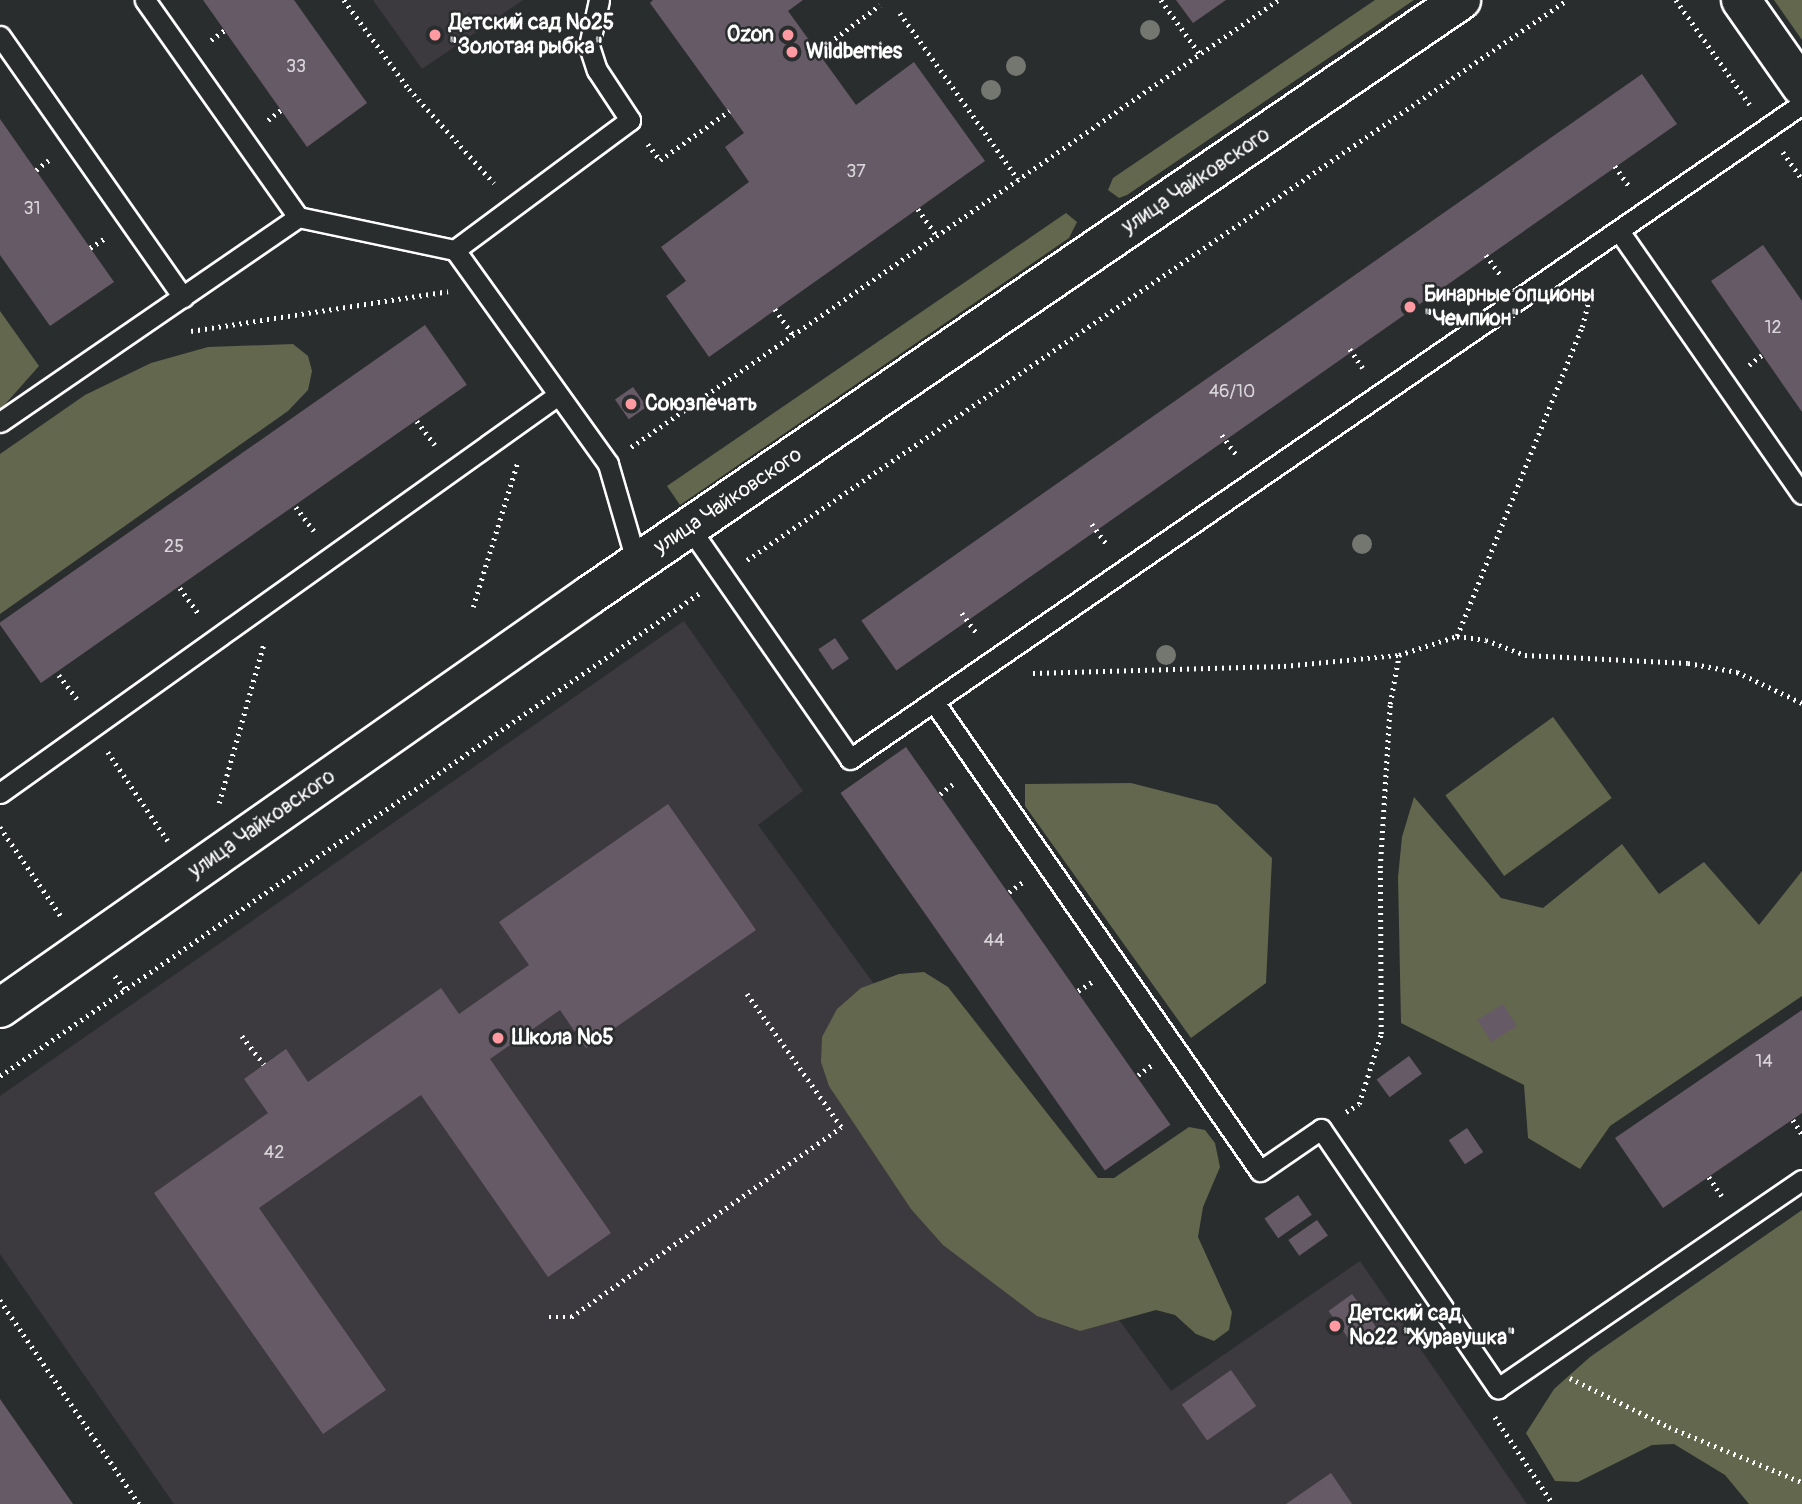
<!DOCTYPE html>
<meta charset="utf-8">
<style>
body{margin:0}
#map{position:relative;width:1802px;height:1504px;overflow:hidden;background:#2a2d2e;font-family:Pangolin,sans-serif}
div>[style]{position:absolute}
.built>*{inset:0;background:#3c3a3f}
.green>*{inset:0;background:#62674d;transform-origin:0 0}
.building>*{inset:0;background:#675a67;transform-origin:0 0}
.path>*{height:4.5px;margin-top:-2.25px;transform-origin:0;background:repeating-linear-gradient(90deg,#fff 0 2px,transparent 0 7px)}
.roads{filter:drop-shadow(2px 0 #fff) drop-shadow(-2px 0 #fff) drop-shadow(0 2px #fff) drop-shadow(0 -2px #fff)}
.lane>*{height:19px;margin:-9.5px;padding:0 9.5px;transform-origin:9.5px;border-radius:9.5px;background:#2a2d2e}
.secondary>*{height:38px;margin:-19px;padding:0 19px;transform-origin:19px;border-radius:19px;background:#2a2d2e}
.trees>*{width:20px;height:20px;margin:-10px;border-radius:50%;background:#747770}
.dots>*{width:19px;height:19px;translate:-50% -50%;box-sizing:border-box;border:4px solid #2a2d2e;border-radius:50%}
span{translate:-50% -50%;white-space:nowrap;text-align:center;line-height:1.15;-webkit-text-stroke:5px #2a2d2e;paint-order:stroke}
.number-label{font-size:18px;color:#d9d6d9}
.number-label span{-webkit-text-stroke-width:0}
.poi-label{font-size:21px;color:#fff;font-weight:700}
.left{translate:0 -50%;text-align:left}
.right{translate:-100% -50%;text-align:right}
.street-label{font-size:21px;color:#fff}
</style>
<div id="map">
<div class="built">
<div style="clip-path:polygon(373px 0,523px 0,422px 69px)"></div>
<div style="clip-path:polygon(684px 621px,803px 791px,758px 825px,1171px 1391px,1360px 1261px,1527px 1504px,174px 1504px,0 1254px,0 1096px)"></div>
</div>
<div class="green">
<div style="clip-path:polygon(1375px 0,1414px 0,1127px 195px,1119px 198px,1108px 190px,1113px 178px)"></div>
<div style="clip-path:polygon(1774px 0,1802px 0,1802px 40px)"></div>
<div style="clip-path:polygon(1066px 213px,1077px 222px,1069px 238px,680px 505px,667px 486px)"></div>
<div style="clip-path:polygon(0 311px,39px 366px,0 410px)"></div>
<div style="clip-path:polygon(293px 344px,308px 356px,312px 371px,308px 390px,288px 411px,0 614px,0 454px,85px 395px,151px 363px,208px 347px)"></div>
<div style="left:1553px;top:717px;width:100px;height:133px;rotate:54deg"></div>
<div style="clip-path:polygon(1131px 783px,1217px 805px,1272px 858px,1266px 983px,1191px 1038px,1025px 806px,1025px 784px)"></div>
<div style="clip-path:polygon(1414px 797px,1501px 898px,1543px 908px,1622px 844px,1659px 894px,1704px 862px,1759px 925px,1802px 871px,1802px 996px,1610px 1126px,1580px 1169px,1528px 1138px,1524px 1085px,1401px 1023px,1398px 877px,1402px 837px)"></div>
<div style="clip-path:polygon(924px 972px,948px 987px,1098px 1178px,1114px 1178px,1189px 1127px,1205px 1130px,1215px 1143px,1220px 1167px,1203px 1207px,1198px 1237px,1232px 1312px,1229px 1330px,1214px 1341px,1196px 1334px,1175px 1315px,1156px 1310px,1080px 1331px,1037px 1316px,943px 1245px,911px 1209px,829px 1086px,821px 1062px,822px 1037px,837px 1009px,861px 988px,899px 974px)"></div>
<div style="clip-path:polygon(1802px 1210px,1802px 1504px,1749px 1504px,1725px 1475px,1674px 1444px,1652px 1445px,1578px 1482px,1555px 1481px,1526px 1433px,1554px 1389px,1590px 1357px)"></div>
</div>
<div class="building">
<div style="clip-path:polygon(203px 0,294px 0,367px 103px,307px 147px)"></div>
<div style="clip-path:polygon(653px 0,803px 0,788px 11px,856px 105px,914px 62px,985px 161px,709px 357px,666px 296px,686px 281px,661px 247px,749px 182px,725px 147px,744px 133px,650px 3px)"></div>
<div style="clip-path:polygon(1176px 0,1226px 0,1193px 23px)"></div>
<div style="left:1642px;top:74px;width:61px;height:953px;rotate:55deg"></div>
<div style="clip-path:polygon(0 119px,114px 282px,50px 326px,0 255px)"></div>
<div style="clip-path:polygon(1763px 245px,1802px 301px,1802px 412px,1711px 281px)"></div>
<div style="left:425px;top:325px;width:73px;height:520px;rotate:55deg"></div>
<div style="left:633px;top:387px;width:24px;height:22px;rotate:55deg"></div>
<div style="left:835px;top:638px;width:25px;height:20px;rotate:56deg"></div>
<div style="left:906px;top:747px;width:461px;height:80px;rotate:55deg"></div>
<div style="clip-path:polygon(668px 804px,756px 930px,586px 1048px,560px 1010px,490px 1059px,611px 1233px,548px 1277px,421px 1095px,259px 1208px,386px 1390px,323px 1434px,154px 1193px,268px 1113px,244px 1079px,286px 1049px,308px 1082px,441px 988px,459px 1014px,529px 965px,499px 922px)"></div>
<div style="left:1503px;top:1004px;width:26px;height:30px;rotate:58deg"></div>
<div style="clip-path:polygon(1802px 1010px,1802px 1113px,1663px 1208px,1615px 1138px)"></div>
<div style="left:1409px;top:1056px;width:22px;height:40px;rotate:54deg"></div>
<div style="left:1467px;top:1128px;width:29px;height:22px;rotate:56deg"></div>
<div style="left:1298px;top:1195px;width:24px;height:41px;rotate:55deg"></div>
<div style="left:1317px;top:1220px;width:19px;height:35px;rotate:55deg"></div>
<div style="left:1352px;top:1294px;width:43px;height:29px;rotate:54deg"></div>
<div style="left:1231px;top:1370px;width:44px;height:60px;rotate:55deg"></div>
<div style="clip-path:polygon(0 1399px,73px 1504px,0 1504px)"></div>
<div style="clip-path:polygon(1331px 1473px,1352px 1504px,1286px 1504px)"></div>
</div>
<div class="path">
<div style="left:344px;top:0;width:110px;rotate:53.9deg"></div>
<div style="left:409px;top:89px;width:127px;rotate:47.9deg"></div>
<div style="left:1161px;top:0;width:67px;rotate:54.2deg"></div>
<div style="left:1676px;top:0;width:128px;rotate:54.8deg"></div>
<div style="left:900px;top:13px;width:204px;rotate:54.6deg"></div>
<div style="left:211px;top:40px;width:17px;rotate:-36deg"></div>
<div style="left:818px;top:51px;width:77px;rotate:-36.6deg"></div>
<div style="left:268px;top:120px;width:16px;rotate:-38deg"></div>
<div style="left:648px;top:144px;width:20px;rotate:53deg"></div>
<div style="left:660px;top:160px;width:85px;rotate:-35.4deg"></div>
<div style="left:1783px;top:152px;width:33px;rotate:55deg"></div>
<div style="left:1615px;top:166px;width:24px;rotate:55deg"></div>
<div style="left:36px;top:170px;width:16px;rotate:-38deg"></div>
<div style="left:918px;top:209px;width:33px;rotate:55deg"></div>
<div style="left:90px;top:248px;width:17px;rotate:-33deg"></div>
<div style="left:1486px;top:255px;width:24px;rotate:54deg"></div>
<div style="left:775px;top:309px;width:32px;rotate:55deg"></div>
<div style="left:191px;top:331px;width:260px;rotate:-8.8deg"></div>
<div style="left:1350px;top:349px;width:23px;rotate:56deg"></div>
<div style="left:1749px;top:365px;width:16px;rotate:-38deg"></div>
<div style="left:417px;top:421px;width:30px;rotate:53deg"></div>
<div style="left:1222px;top:435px;width:27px;rotate:54deg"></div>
<div style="left:631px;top:447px;width:786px;rotate:-34.64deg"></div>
<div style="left:296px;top:507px;width:30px;rotate:53deg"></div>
<div style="left:1092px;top:524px;width:27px;rotate:54deg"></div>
<div style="left:747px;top:560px;width:993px;rotate:-34.33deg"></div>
<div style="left:180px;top:588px;width:31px;rotate:54deg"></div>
<div style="left:473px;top:607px;width:150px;rotate:-72.9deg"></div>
<div style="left:962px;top:613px;width:27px;rotate:54deg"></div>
<div style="left:1457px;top:636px;width:333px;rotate:-68deg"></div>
<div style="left:1582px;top:327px;width:40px;rotate:-75.6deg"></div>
<div style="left:1033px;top:673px;width:251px;rotate:-1.6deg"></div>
<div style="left:1284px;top:666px;width:116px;rotate:-5.5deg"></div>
<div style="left:1399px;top:655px;width:61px;rotate:-18.1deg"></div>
<div style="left:1457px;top:636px;width:29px;rotate:8deg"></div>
<div style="left:1486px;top:640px;width:42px;rotate:21deg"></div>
<div style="left:1525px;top:655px;width:163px;rotate:2.8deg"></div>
<div style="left:1688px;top:663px;width:50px;rotate:10.4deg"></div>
<div style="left:1737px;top:672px;width:72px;rotate:25.5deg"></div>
<div style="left:59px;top:675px;width:30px;rotate:53deg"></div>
<div style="left:108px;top:752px;width:107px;rotate:56deg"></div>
<div style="left:940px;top:794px;width:16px;rotate:-38deg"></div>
<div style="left:219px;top:803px;width:166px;rotate:-74.3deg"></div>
<div style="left:0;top:827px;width:108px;rotate:55.6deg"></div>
<div style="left:1009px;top:892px;width:17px;rotate:-36deg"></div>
<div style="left:115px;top:976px;width:16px;rotate:52deg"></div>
<div style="left:1078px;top:991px;width:17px;rotate:-33deg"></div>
<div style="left:242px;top:1036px;width:36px;rotate:52deg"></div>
<div style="left:1138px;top:1075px;width:17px;rotate:-36deg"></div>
<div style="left:0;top:1076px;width:850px;rotate:-34.61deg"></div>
<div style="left:1346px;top:1112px;width:15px;rotate:-32deg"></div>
<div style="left:1359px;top:1104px;width:73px;rotate:-72.6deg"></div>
<div style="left:1381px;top:1034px;width:166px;rotate:-90.3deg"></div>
<div style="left:1380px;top:868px;width:164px;rotate:-86.5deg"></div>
<div style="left:1390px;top:704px;width:50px;rotate:-79.6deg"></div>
<div style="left:1793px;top:1120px;width:17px;rotate:57deg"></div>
<div style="left:1709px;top:1177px;width:23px;rotate:56deg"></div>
<div style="left:0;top:1300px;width:247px;rotate:55.7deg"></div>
<div style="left:549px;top:1317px;width:22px"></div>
<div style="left:571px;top:1317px;width:330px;rotate:-35.1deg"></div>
<div style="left:841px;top:1127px;width:163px;rotate:-125.3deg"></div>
<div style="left:1570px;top:1378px;width:110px;rotate:26.3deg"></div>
<div style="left:1669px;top:1427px;width:144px;rotate:22.5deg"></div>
<div style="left:1495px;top:1417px;width:105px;rotate:56.3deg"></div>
</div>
<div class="roads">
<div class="lane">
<div style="left:599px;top:0;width:47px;rotate:102.3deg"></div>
<div style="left:589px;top:46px;width:25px;rotate:72deg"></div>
<div style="left:597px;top:70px;width:60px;rotate:56.6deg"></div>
<div style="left:630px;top:120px;width:218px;rotate:143.4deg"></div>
<div style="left:455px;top:250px;width:263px;rotate:54.4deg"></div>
<div style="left:608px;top:464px;width:104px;rotate:73.8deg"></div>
<div style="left:0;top:36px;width:319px;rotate:55deg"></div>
<div style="left:298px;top:217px;width:160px;rotate:11.9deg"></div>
<div style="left:1619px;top:231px;width:320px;rotate:55.2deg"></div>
<div style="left:0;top:422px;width:362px;rotate:-34.5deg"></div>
<div style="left:298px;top:217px;width:266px;rotate:-125.2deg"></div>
<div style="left:689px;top:527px;width:282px;rotate:55.2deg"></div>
<div style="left:850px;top:759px;width:1156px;rotate:-34.53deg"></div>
<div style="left:934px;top:702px;width:571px;rotate:55.2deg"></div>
<div style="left:1260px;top:1171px;width:74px;rotate:-34.5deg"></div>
<div style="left:1321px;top:1129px;width:314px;rotate:55.7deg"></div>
<div style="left:1498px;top:1388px;width:368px;rotate:-34.4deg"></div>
<div style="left:0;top:793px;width:685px;rotate:-35.5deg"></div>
</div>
<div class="secondary">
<div style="left:1741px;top:0;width:106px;rotate:55deg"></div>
<div style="left:0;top:1008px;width:720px;rotate:-34.99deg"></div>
<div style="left:590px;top:595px;width:1055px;rotate:-34.34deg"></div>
</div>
</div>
<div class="trees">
<div style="left:1150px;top:30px"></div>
<div style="left:1016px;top:66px"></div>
<div style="left:991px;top:90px"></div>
<div style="left:1362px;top:544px"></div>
<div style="left:1166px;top:655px"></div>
</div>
<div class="dots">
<div style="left:435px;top:35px;background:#ff9aa2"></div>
<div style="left:788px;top:35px;background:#ff9aa2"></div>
<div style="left:792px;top:52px;background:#ff9aa2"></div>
<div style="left:1410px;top:307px;background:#ff9aa2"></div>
<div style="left:631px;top:404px;background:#ff9aa2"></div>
<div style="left:498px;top:1038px;background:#ff9aa2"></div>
<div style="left:1335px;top:1326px;background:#ff9aa2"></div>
</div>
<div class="number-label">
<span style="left:296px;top:67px">33</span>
<span style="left:856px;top:172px">37</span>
<span style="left:32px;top:209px">31</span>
<span style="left:1773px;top:328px">12</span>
<span style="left:1232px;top:392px">46/10</span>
<span style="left:174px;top:547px">25</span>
<span style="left:994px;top:941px">44</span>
<span style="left:1764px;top:1062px">14</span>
<span style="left:274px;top:1153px">42</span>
</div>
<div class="poi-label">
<span class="left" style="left:449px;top:35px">Детский сад №25<br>"Золотая рыбка"</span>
<span class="right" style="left:774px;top:35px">Ozon</span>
<span class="left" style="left:806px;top:52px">Wildberries</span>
<span class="left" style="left:1424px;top:307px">Бинарные опционы<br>"Чемпион"</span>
<span class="left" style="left:645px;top:404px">Союзпечать</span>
<span class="left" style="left:512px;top:1038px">Школа №5</span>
<span class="left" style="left:1349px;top:1326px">Детский сад<br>№22 "Журавушка"</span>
</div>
<div class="street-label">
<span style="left:1196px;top:181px;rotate:-34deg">улица Чайковского</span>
<span style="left:728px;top:501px;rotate:-34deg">улица Чайковского</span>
<span style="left:262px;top:824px;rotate:-35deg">улица Чайковского</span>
</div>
</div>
